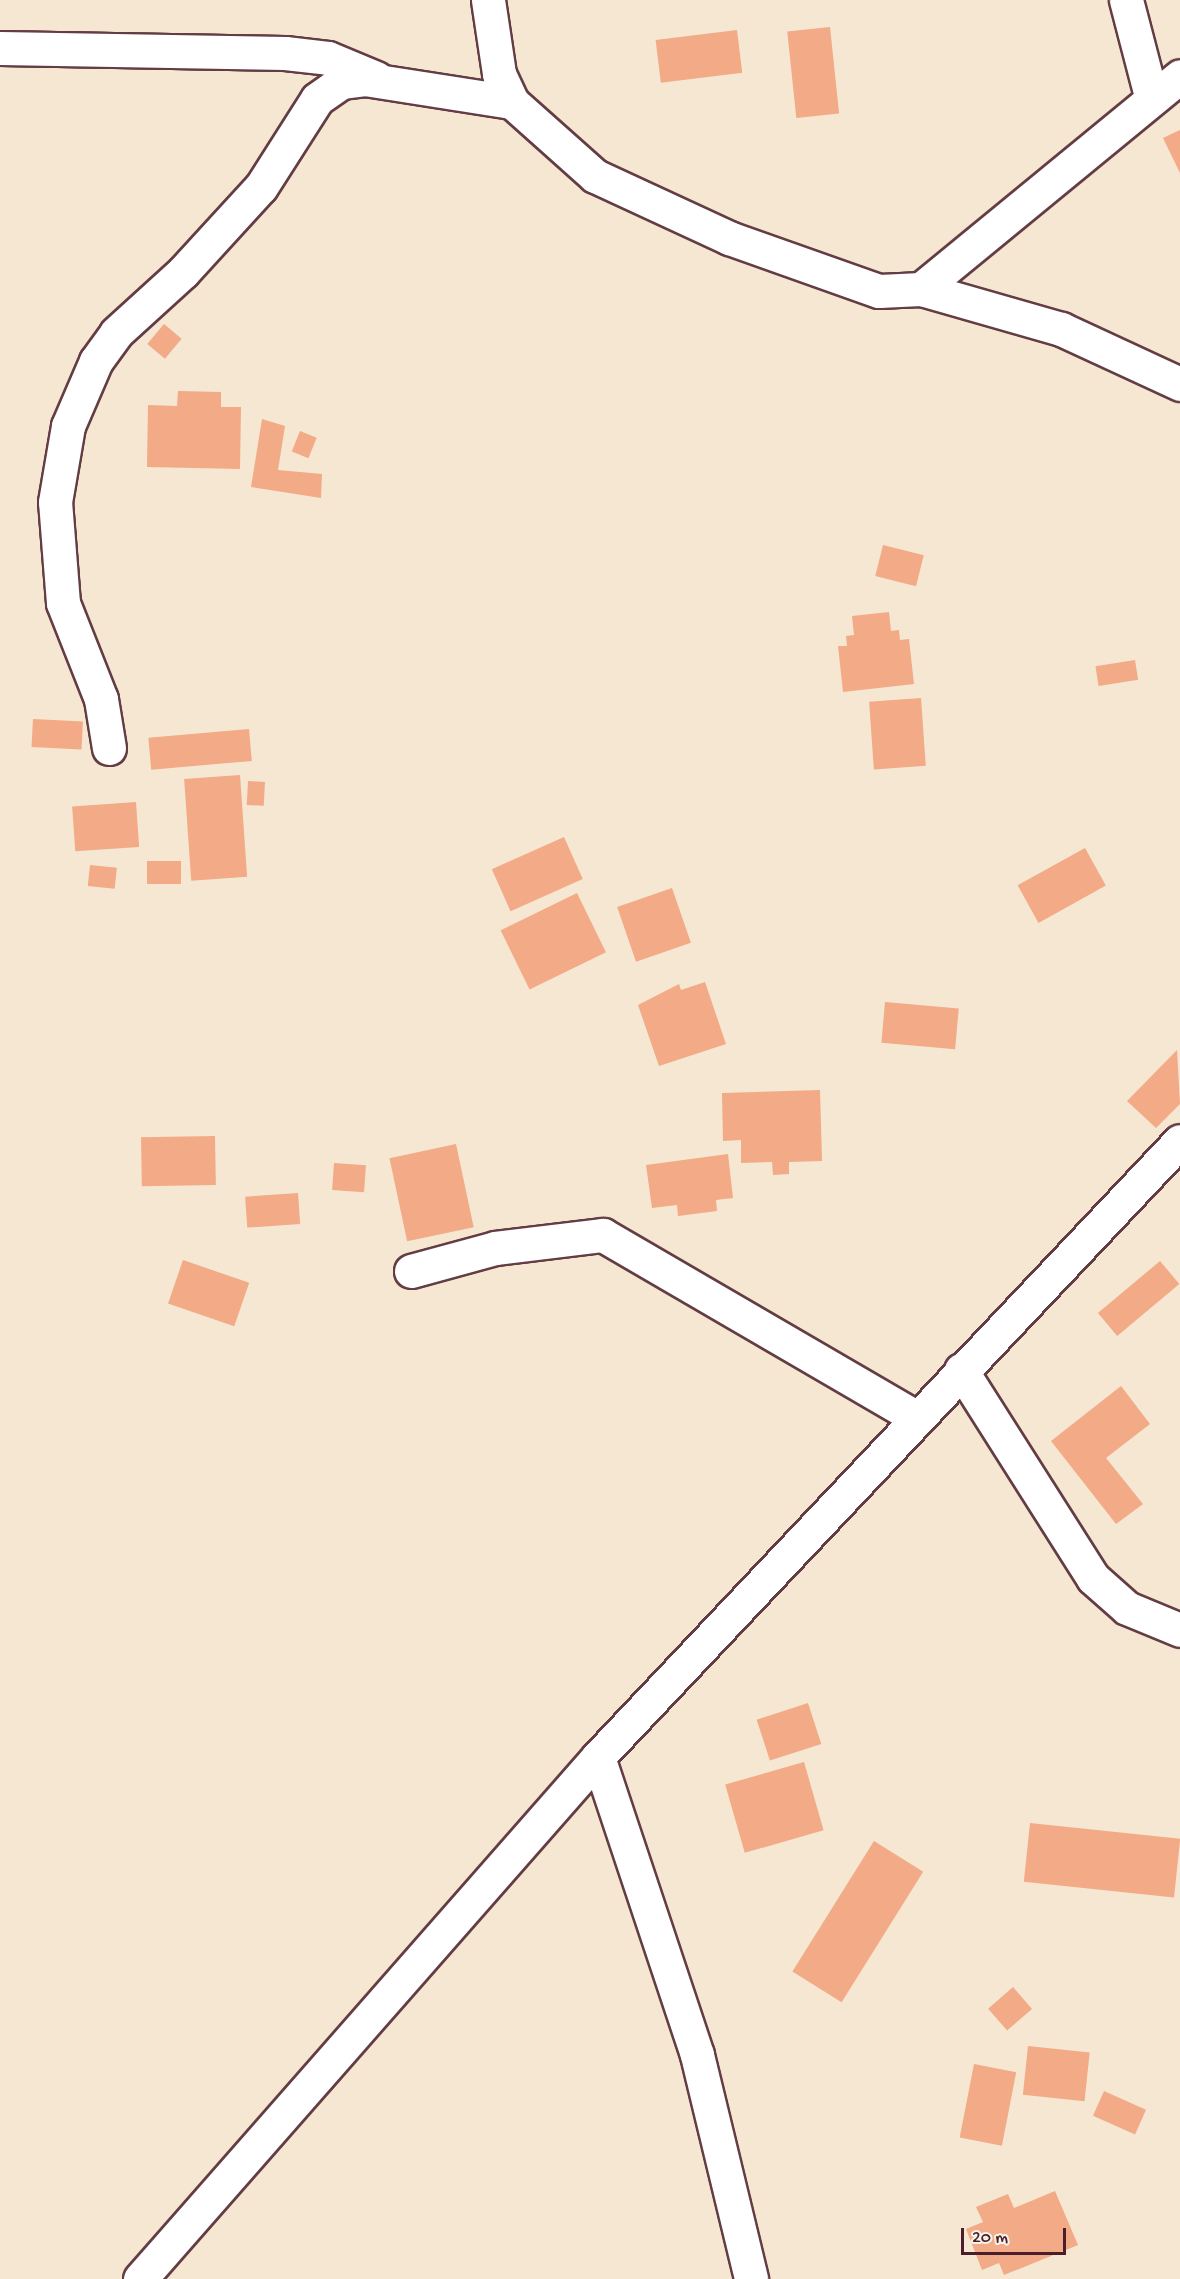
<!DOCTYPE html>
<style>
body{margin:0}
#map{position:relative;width:1180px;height:2279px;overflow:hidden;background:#f5e7d2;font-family:"Gochi Hand",sans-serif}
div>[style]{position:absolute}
.building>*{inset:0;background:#f2aa87;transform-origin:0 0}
.roads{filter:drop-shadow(2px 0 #643d44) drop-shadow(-2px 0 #643d44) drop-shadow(0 2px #643d44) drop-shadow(0 -2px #643d44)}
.street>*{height:33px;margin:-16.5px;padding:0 16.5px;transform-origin:16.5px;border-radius:16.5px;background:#fff}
.secondary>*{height:33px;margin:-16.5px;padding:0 16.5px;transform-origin:16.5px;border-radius:16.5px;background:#fff}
span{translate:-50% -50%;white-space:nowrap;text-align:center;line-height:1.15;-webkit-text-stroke:4.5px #f7f3e8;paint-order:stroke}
.scale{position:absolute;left:961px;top:2228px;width:105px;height:27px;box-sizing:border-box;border:3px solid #4a1f2b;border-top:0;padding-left:8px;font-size:18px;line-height:21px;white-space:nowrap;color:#4a1f2b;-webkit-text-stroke:4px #f7f3e8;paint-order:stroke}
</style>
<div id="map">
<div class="building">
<div style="left:830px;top:27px;width:87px;height:43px;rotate:84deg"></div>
<div style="left:737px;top:30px;width:43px;height:82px;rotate:83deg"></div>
<div style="clip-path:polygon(1180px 130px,1180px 173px,1163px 138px)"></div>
<div style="left:164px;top:324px;width:23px;height:26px;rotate:40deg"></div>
<div style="clip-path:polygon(178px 391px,221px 392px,221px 407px,241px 407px,240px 469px,147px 467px,148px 405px,177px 406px)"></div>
<div style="clip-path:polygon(262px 419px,285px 426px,278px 470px,322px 474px,321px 498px,251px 487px)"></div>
<div style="left:300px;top:431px;width:18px;height:22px;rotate:22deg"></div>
<div style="left:883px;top:545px;width:42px;height:32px;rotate:14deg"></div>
<div style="clip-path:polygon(889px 612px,891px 631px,899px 630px,900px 640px,909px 639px,914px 684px,843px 692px,838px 646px,847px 646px,846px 636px,854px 635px,852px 616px)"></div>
<div style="left:1135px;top:660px;width:20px;height:40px;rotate:81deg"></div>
<div style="left:921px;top:698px;width:68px;height:52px;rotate:86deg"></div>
<div style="left:33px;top:719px;width:50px;height:28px;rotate:3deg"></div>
<div style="left:249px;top:729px;width:32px;height:101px;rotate:85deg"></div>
<div style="left:240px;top:775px;width:102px;height:56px;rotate:86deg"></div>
<div style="left:248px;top:781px;width:17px;height:24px;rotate:3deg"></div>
<div style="left:136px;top:802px;width:45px;height:64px;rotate:86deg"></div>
<div style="left:564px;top:837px;width:46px;height:79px;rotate:66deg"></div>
<div style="left:1085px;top:848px;width:43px;height:77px;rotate:61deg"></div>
<div style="left:147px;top:861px;width:34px;height:23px"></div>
<div style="left:90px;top:865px;width:27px;height:21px;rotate:6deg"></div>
<div style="left:672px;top:888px;width:58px;height:58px;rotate:71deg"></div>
<div style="left:577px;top:893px;width:66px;height:85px;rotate:64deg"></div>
<div style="clip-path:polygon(705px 982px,726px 1044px,659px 1066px,638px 1005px,679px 984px,681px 990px)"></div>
<div style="left:885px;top:1002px;width:74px;height:41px;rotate:5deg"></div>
<div style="clip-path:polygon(1177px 1050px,1180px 1104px,1156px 1128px,1127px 1101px)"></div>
<div style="clip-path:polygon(820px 1090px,822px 1161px,789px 1162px,789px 1174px,773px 1175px,772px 1162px,741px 1163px,741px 1140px,723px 1141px,722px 1093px)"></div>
<div style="left:215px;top:1136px;width:49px;height:74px;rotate:89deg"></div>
<div style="left:456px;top:1144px;width:85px;height:68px;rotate:78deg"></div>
<div style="clip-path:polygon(728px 1154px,733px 1198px,716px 1200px,717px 1211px,678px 1216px,677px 1205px,652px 1208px,646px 1165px)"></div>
<div style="left:334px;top:1163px;width:32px;height:27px;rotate:4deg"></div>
<div style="left:298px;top:1193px;width:31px;height:53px;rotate:86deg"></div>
<div style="left:183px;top:1260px;width:70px;height:46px;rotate:19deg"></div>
<div style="left:1160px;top:1261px;width:30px;height:81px;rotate:50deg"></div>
<div style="clip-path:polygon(1121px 1386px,1150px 1424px,1106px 1458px,1143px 1504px,1116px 1524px,1051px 1441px)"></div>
<div style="left:808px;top:1703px;width:43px;height:54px;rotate:72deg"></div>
<div style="left:804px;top:1762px;width:71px;height:82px;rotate:74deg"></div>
<div style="left:1030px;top:1823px;width:151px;height:59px;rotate:6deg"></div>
<div style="left:874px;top:1841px;width:58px;height:154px;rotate:32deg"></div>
<div style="left:1013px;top:1987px;width:29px;height:33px;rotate:49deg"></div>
<div style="left:1028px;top:2046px;width:62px;height:49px;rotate:6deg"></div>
<div style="left:974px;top:2064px;width:43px;height:75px;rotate:11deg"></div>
<div style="left:1104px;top:2091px;width:46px;height:27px;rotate:24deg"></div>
<div style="clip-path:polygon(1055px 2191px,1078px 2245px,1004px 2275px,999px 2263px,982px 2270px,966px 2229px,983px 2222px,976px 2207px,1008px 2194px,1014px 2208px)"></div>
</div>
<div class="roads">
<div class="street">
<div style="left:488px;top:0;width:75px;rotate:81.5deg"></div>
<div style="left:499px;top:74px;width:31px;rotate:65deg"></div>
<div style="left:512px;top:102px;width:111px;rotate:41.7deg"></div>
<div style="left:595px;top:176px;width:148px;rotate:24.8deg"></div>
<div style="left:729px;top:238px;width:159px;rotate:19.5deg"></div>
<div style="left:879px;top:291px;width:42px;rotate:-2.7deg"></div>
<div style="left:921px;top:289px;width:146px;rotate:15.9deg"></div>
<div style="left:1061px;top:329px;width:131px;rotate:24.8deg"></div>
<div style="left:1126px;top:0;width:99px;rotate:75.4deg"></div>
<div style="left:0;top:48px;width:285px;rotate:1deg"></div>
<div style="left:285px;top:53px;width:43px;rotate:6.6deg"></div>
<div style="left:328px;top:58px;width:52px;rotate:22.6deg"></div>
<div style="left:921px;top:289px;width:335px;rotate:-39.4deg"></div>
<div style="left:109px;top:748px;width:50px;rotate:-99.3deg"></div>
<div style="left:101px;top:699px;width:103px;rotate:-111.6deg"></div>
<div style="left:63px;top:603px;width:101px;rotate:-94.5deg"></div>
<div style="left:55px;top:502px;width:77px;rotate:-80.3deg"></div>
<div style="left:68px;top:426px;width:71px;rotate:-66.7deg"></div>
<div style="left:96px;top:361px;width:34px;rotate:-54deg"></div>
<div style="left:116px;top:333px;width:91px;rotate:-42.3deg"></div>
<div style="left:183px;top:272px;width:115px;rotate:-47.5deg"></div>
<div style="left:261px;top:187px;width:104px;rotate:-57.5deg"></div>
<div style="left:317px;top:99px;width:29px;rotate:-35deg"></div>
<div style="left:341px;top:82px;width:24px;rotate:-7deg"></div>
<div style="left:365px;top:79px;width:149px;rotate:8.9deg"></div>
<div style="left:411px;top:1271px;width:87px;rotate:-15.3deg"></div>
<div style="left:495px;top:1248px;width:109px;rotate:-6.9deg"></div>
<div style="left:603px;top:1235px;width:362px;rotate:30.2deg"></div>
<div style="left:961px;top:1370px;width:246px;rotate:57.6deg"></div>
<div style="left:1093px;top:1578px;width:45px;rotate:41.4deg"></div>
<div style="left:1127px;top:1608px;width:57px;rotate:22.5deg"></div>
<div style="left:598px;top:1757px;width:314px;rotate:71.6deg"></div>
<div style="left:697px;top:2055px;width:230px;rotate:76.4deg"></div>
</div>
<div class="secondary">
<div style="left:140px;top:2279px;width:694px;rotate:-48.74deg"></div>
<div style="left:598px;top:1757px;width:847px;rotate:-46.63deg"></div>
</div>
</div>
<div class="scale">20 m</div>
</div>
